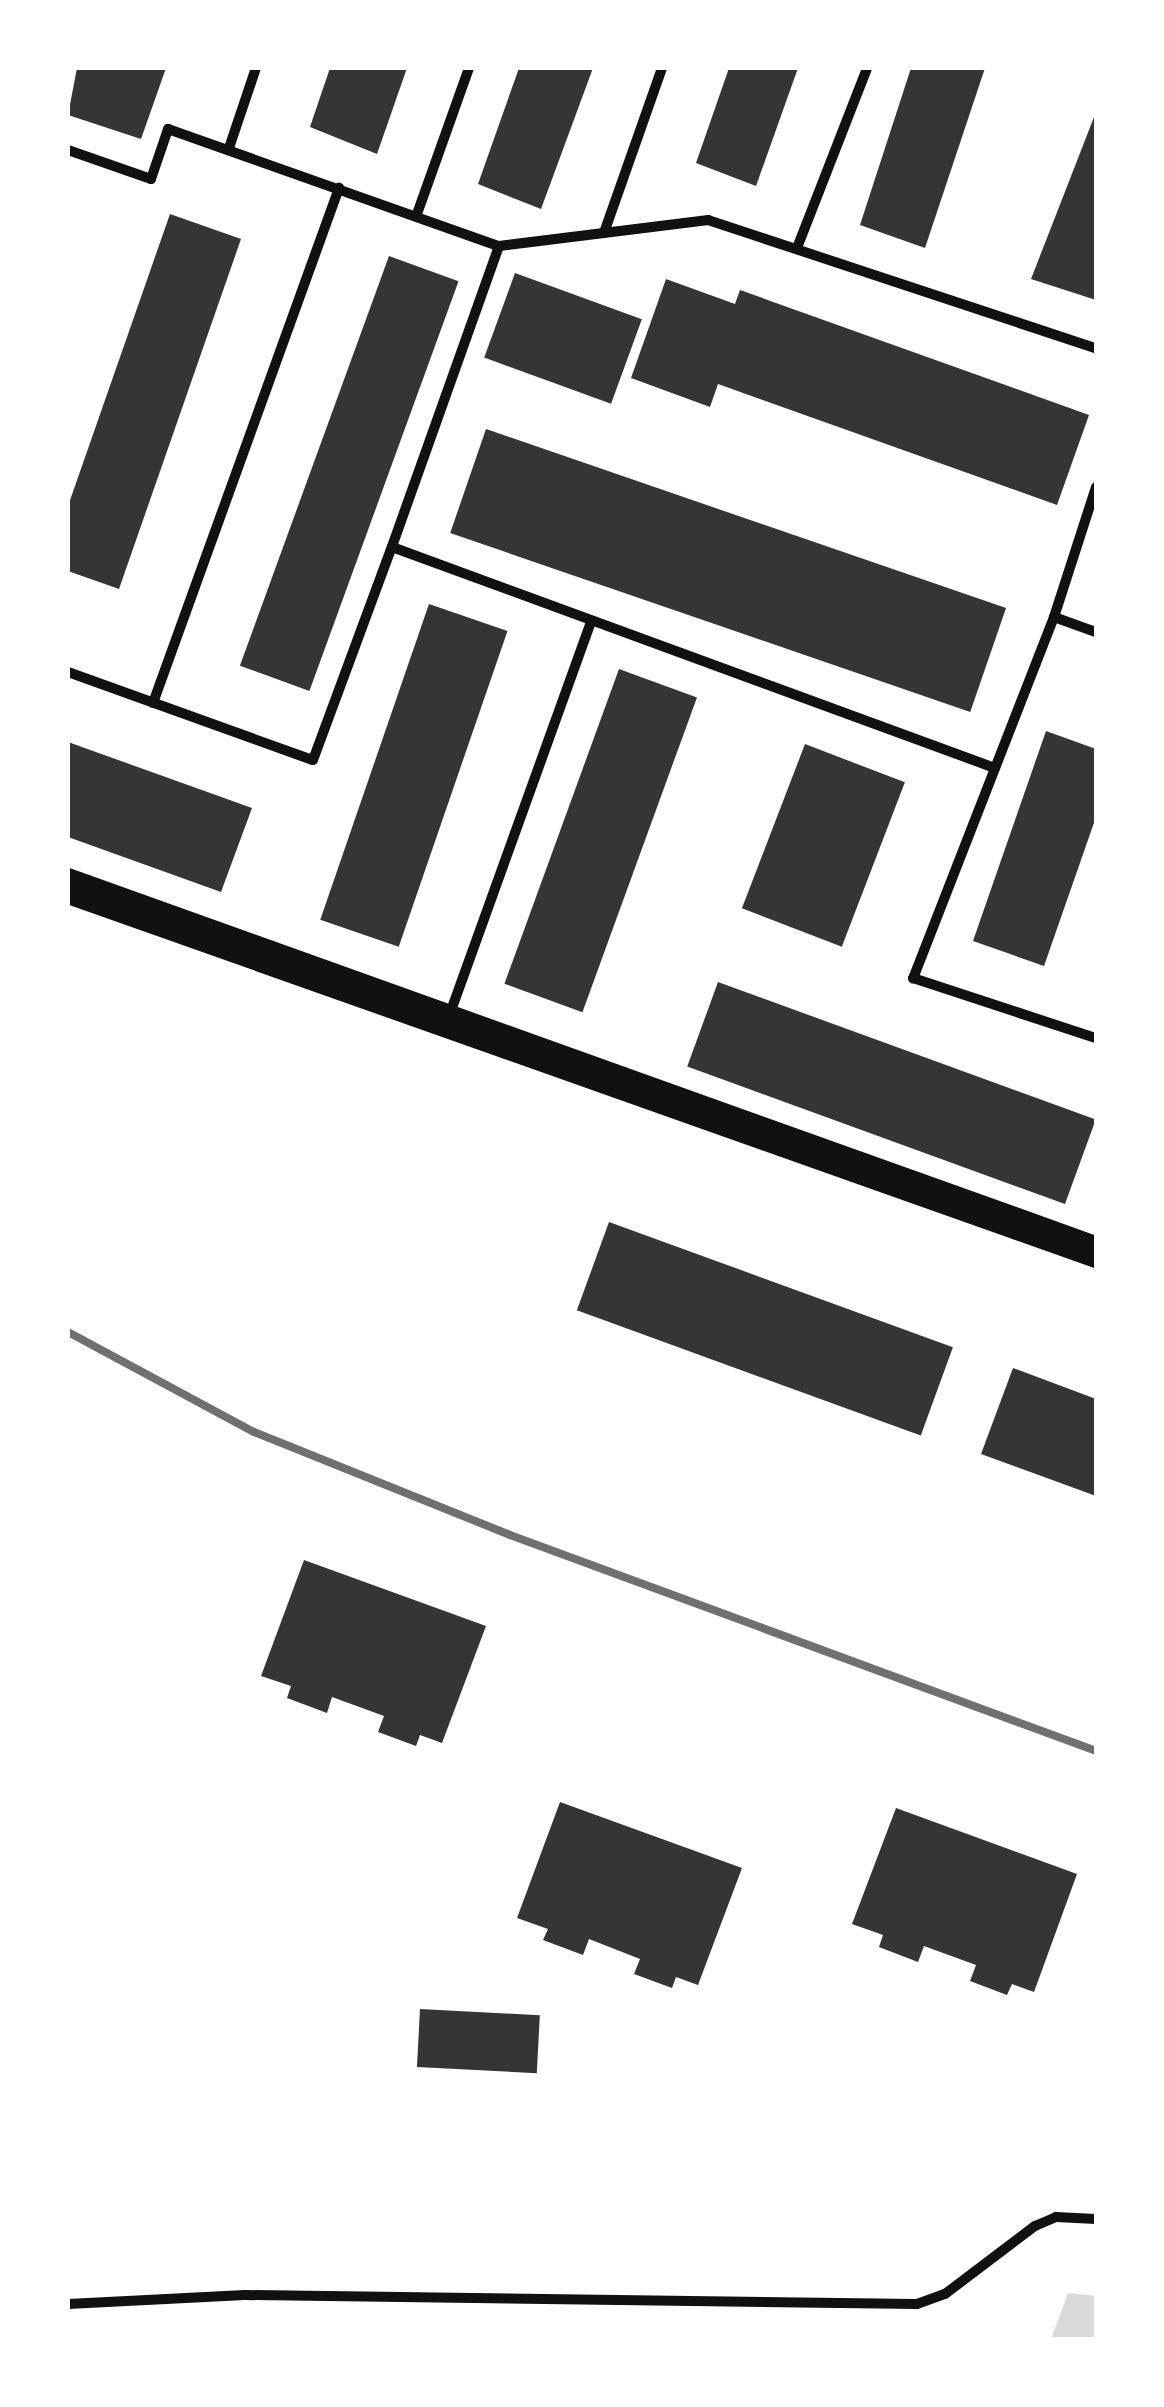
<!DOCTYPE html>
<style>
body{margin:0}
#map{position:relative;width:1164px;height:2407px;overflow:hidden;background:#fff;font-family:"Roboto Condensed",sans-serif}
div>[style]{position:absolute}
.water>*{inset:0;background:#d9d9d9}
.building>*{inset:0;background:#353535;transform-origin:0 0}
.minor>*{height:10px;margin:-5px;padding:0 5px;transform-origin:5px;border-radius:5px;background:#111}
.tertiary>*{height:18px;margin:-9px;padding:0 9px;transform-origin:9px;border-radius:9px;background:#111}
.rail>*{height:8px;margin:-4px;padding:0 4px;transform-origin:4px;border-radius:4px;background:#707070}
span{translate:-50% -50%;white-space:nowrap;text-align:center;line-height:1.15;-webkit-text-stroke:10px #fff;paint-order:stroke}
.frame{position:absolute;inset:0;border:70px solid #fff;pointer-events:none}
</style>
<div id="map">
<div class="water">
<div style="clip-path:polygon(1068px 2293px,1096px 2296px,1096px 2339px,1051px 2339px)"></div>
</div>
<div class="building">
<div style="clip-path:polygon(77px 68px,166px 68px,141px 139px,68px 115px)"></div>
<div style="clip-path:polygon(330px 68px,407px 68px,377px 154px,310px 127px)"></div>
<div style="clip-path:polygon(519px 68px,593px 68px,541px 209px,478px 184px)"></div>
<div style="clip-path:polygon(729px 68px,798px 68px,756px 186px,696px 163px)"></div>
<div style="clip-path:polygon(911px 68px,985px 68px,925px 248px,860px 225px)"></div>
<div style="clip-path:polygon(1096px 112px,1096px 300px,1031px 279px)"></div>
<div style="clip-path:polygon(170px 214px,241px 239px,119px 589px,68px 571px,68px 506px)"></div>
<div style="left:389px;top:256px;width:74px;height:436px;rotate:20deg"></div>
<div style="left:515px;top:273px;width:135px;height:90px;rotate:20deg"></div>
<div style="clip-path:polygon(666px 279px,735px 304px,740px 290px,1089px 415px,1057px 505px,718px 384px,710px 407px,631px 378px)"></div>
<div style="left:486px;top:429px;width:550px;height:110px;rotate:19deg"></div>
<div style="left:429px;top:604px;width:83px;height:334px;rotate:19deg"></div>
<div style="left:619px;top:669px;width:83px;height:335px;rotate:20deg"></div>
<div style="clip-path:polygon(1046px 731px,1096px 749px,1096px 817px,1044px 966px,973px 941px)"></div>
<div style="clip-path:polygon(68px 742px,252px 808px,221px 892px,68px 837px)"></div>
<div style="left:805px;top:744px;width:107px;height:176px;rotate:21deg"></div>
<div style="left:718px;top:982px;width:402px;height:90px;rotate:20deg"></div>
<div style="left:609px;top:1222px;width:366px;height:94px;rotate:20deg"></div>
<div style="clip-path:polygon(1013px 1368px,1096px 1399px,1096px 1496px,981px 1454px)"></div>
<div style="clip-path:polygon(304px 1560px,486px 1626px,442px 1743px,420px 1735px,416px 1746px,378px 1732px,384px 1716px,332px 1697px,327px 1713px,287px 1698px,291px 1686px,261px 1676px)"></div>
<div style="clip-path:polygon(560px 1802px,742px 1868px,698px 1985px,676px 1977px,672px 1988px,634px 1974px,640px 1959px,589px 1939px,583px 1955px,543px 1940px,548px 1929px,517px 1918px)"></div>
<div style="clip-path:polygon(896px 1808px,1077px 1874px,1034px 1992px,1012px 1984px,1007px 1995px,970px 1981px,976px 1965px,924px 1946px,918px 1962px,879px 1947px,883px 1935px,852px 1924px)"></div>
<div style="left:420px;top:2009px;width:120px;height:58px;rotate:3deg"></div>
</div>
<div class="minor">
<div style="left:229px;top:148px;width:84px;rotate:-71.4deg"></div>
<div style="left:68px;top:150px;width:88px;rotate:19.3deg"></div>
<div style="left:151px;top:179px;width:53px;rotate:-71.2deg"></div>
<div style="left:168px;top:129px;width:351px;rotate:19.5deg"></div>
<div style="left:499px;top:246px;width:211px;rotate:-7.1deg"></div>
<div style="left:708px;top:220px;width:409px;rotate:18.3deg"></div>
<div style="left:417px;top:214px;width:155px;rotate:-70.4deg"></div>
<div style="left:605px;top:230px;width:172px;rotate:-70.6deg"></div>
<div style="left:499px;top:246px;width:319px;rotate:109.6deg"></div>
<div style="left:392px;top:547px;width:642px;rotate:20.13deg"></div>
<div style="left:797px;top:248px;width:193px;rotate:-68.7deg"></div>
<div style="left:1096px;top:487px;width:137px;rotate:107.9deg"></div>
<div style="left:1054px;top:617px;width:388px;rotate:111.3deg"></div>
<div style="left:913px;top:978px;width:193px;rotate:18.2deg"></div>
<div style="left:1054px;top:617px;width:45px;rotate:19.7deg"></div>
<div style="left:68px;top:672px;width:260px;rotate:19.8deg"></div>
<div style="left:313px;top:760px;width:227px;rotate:-69.7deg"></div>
<div style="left:153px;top:703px;width:548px;rotate:-70.14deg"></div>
<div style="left:448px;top:1019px;width:420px;rotate:-70.2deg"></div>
<div style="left:68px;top:2304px;width:177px;rotate:-2.9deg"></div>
<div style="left:245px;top:2295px;width:672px;rotate:0.77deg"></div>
<div style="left:917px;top:2304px;width:30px;rotate:-20deg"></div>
<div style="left:945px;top:2294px;width:113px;rotate:-37.1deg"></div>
<div style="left:1035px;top:2226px;width:23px;rotate:-23deg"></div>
<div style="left:1056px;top:2217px;width:40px;rotate:2.9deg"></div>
</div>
<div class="tertiary">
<div style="left:68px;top:877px;width:1092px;rotate:19.7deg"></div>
<div style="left:68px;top:895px;width:1091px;rotate:19.5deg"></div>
</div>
<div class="rail">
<div style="left:68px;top:1332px;width:211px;rotate:28.3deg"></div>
<div style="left:254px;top:1432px;width:276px;rotate:21.9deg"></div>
<div style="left:510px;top:1535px;width:625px;rotate:20.23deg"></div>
</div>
<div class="frame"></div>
</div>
